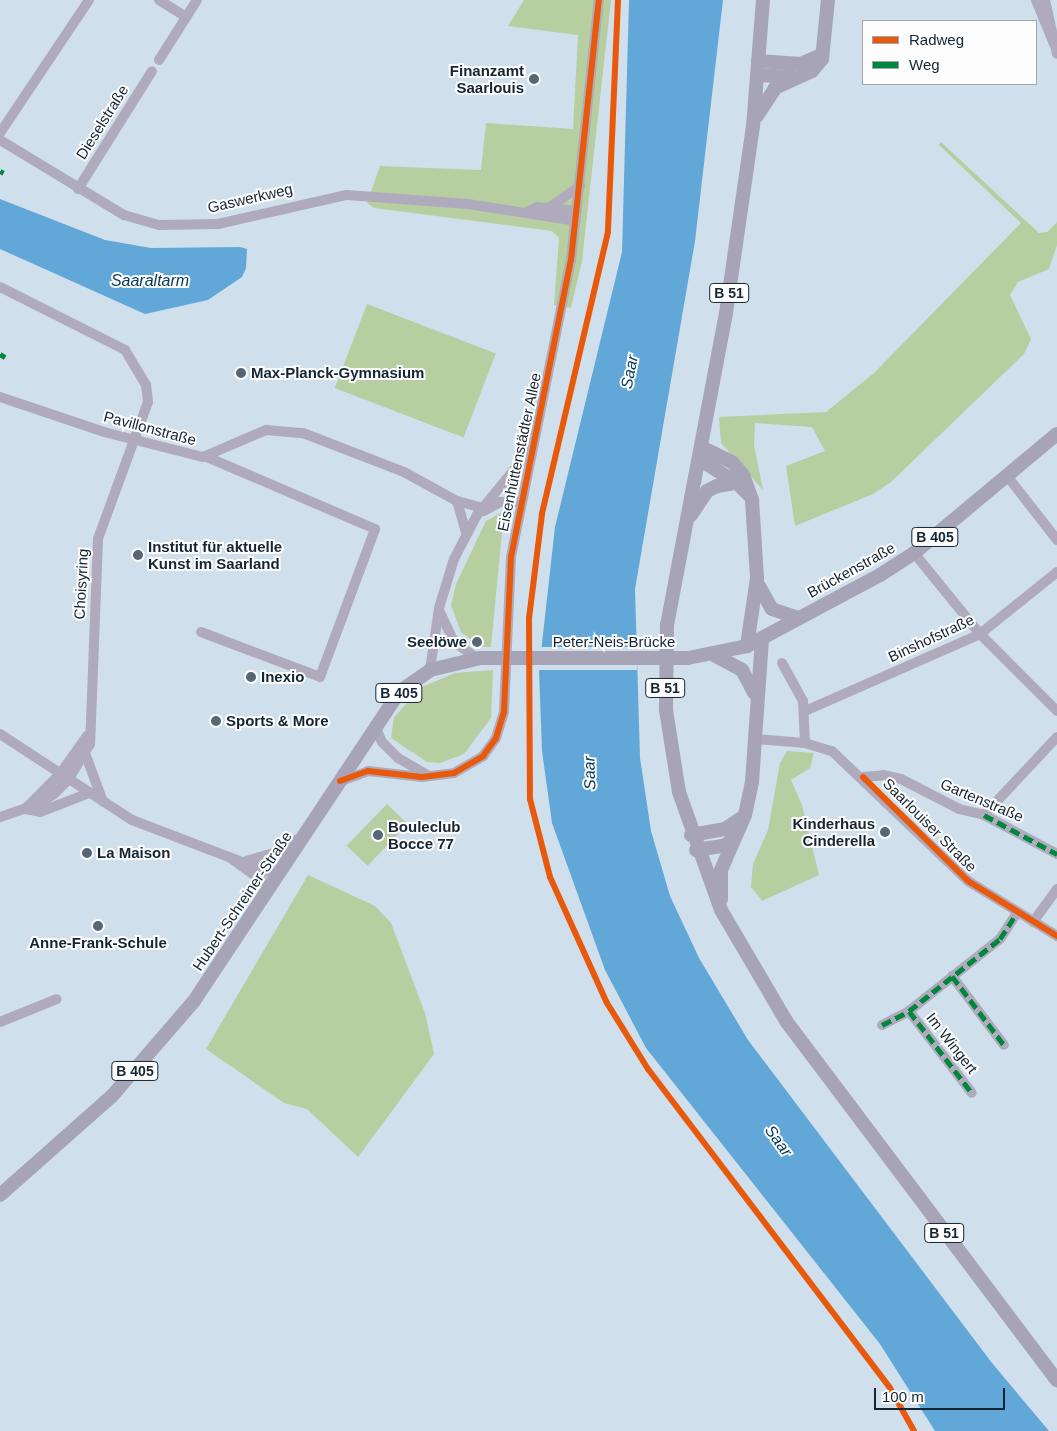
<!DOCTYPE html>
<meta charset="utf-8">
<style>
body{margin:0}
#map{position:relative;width:1057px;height:1431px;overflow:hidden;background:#d0dfec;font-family:Helvetica,sans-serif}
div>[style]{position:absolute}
.green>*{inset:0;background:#b7cea1;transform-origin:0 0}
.water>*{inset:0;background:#61a7d8}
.pier>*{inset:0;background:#d0dfec;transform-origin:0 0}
.minor>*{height:10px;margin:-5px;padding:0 5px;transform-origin:5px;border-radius:5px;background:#afabbc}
.major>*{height:14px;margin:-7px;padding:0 7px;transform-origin:7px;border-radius:7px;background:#a7a4b8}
.major-bridge>*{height:14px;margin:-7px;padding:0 7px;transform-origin:7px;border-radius:7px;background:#a7a4b8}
.quiet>*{height:5px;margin-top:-2.5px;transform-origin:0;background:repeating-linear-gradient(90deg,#00873e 0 10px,transparent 0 15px)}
.cycleway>*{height:6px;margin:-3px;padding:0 3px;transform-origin:3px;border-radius:3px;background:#e8590c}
.dots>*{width:14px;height:14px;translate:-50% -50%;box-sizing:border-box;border:2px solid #fdfdfd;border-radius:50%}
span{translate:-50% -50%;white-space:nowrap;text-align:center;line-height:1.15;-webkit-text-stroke:4px #fdfdfd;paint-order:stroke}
.shield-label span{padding:1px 4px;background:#fdfdfd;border:1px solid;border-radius:4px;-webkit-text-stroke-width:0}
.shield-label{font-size:14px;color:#142533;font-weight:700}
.poi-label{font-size:15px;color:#142533;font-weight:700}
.right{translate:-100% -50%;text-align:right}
.left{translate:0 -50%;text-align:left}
.street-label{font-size:15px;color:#142533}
.water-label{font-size:16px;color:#05395b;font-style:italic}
.legend{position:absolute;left:862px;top:20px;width:175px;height:65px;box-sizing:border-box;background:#fdfdfd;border:1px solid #a0a7ac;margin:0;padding:6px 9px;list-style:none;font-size:15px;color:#142533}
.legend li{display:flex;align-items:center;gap:10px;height:25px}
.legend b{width:25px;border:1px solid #a0a7ac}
.scale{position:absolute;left:874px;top:1388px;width:131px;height:22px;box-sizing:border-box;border:2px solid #142533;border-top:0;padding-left:6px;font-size:15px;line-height:18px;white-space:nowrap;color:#142533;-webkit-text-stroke:4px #fdfdfd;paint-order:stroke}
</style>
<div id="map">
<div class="green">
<div style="clip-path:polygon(524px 0,611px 0,582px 261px,571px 308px,554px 305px,559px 238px,552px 231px,374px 208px,367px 203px,380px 166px,481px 170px,486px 123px,573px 129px,578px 35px,508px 26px)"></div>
<div style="clip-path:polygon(941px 142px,1039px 233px,1047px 232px,1057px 222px,1057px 245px,1049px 269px,1018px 282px,1010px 295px,1031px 339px,1024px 354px,891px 482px,873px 494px,795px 526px,786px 466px,825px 451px,812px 427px,755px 423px,754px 445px,763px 490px,721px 443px,719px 417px,826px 412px,874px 373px,1021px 223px,939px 145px)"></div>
<div style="left:367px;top:304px;width:138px;height:90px;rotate:21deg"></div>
<div style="clip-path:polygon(504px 511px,491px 647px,480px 647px,461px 632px,451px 605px,456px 584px,486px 521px)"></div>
<div style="clip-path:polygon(493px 670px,491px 718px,464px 754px,440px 763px,427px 762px,391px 738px,394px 717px,422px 687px,455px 673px)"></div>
<div style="clip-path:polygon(787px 751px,814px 753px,810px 768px,791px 780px,802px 805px,819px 875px,762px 901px,751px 887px,753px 864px,768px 830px,780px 763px)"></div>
<div style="left:387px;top:804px;width:29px;height:58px;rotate:44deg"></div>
<div style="clip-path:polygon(308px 875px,375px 906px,391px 923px,425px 1013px,434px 1054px,358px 1157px,307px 1109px,284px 1103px,206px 1049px)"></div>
</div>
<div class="water">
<div style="clip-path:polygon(629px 0,723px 0,695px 241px,635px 589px,640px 758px,651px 831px,670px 896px,699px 958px,748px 1040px,992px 1363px,1049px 1431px,935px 1431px,880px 1344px,646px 1048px,605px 970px,552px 823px,542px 751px,539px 670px,555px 527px,622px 252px)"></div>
<div style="clip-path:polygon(0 199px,105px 240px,151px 248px,240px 247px,247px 249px,246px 268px,242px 277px,208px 300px,145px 314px,0 249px)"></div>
</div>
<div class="pier">
<div style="left:539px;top:647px;width:98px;height:23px"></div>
</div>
<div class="minor">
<div style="left:159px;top:0;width:32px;rotate:32deg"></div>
<div style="left:1036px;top:0;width:48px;rotate:67.8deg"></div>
<div style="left:1045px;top:0;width:55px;rotate:77.5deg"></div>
<div style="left:159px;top:60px;width:71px;rotate:-57.7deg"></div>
<div style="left:0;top:133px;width:160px;rotate:-56.2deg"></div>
<div style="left:0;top:140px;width:145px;rotate:31.2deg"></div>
<div style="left:124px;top:215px;width:37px;rotate:16deg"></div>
<div style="left:160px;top:225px;width:58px;rotate:-1deg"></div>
<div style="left:218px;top:224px;width:132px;rotate:-12.7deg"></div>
<div style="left:347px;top:195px;width:121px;rotate:4.3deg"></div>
<div style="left:468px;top:204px;width:109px;rotate:8.9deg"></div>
<div style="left:78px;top:189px;width:139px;rotate:-57.9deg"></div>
<div style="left:550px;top:207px;width:37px;rotate:-35deg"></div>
<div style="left:529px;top:211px;width:9px;rotate:-27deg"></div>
<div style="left:537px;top:207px;width:40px;rotate:5.7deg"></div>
<div style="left:0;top:287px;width:140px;rotate:26.7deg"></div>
<div style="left:125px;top:350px;width:41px;rotate:59deg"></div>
<div style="left:146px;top:385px;width:17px;rotate:83deg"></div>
<div style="left:148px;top:402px;width:146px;rotate:110.1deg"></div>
<div style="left:98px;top:539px;width:205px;rotate:92.2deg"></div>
<div style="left:90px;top:744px;width:42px;rotate:121.4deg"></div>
<div style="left:68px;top:780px;width:20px;rotate:135deg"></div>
<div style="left:54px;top:794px;width:16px;rotate:145deg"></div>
<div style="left:41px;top:803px;width:43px;rotate:161.1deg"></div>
<div style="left:0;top:397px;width:110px;rotate:18.6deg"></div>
<div style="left:104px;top:432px;width:102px;rotate:14.2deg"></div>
<div style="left:203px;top:457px;width:69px;rotate:-23.2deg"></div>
<div style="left:266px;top:430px;width:37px;rotate:5deg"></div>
<div style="left:303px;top:433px;width:108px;rotate:21.1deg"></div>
<div style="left:404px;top:472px;width:60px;rotate:28.7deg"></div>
<div style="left:457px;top:501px;width:27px;rotate:15deg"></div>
<div style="left:1008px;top:477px;width:80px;rotate:52.1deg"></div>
<div style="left:457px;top:501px;width:32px;rotate:74deg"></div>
<div style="left:484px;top:511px;width:18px;rotate:-29deg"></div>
<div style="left:500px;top:502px;width:20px"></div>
<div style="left:914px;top:553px;width:104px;rotate:50.8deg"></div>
<div style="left:980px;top:634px;width:109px;rotate:45deg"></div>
<div style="left:440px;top:612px;width:33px;rotate:65deg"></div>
<div style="left:454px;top:642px;width:28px;rotate:35deg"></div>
<div style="left:201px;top:632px;width:127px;rotate:20.7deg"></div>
<div style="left:320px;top:677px;width:158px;rotate:-69.6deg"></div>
<div style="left:375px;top:529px;width:185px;rotate:-156.8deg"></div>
<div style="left:782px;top:663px;width:43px;rotate:61.1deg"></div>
<div style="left:803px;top:701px;width:42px;rotate:87.3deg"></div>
<div style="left:430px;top:670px;width:63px;rotate:-81.7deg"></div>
<div style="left:439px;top:608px;width:51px;rotate:-73deg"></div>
<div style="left:454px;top:559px;width:50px;rotate:-62.4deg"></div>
<div style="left:477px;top:515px;width:85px;rotate:-50.7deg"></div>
<div style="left:805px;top:711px;width:191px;rotate:-23.7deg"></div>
<div style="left:980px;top:634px;width:99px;rotate:-38.8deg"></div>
<div style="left:375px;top:725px;width:18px;rotate:68deg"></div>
<div style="left:382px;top:742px;width:23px;rotate:45deg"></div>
<div style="left:398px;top:758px;width:34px;rotate:30deg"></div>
<div style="left:0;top:734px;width:158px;rotate:33.1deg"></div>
<div style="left:132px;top:820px;width:157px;rotate:20.9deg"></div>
<div style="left:755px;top:739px;width:50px;rotate:4.6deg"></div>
<div style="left:805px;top:743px;width:28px;rotate:17deg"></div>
<div style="left:832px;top:751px;width:188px;rotate:43.7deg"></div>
<div style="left:968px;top:881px;width:105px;rotate:31.7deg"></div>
<div style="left:85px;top:753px;width:52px;rotate:69.8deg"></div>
<div style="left:863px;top:777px;width:21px;rotate:-5deg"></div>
<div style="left:884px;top:775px;width:17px;rotate:13deg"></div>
<div style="left:901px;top:779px;width:65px;rotate:27.3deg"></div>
<div style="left:959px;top:809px;width:26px;rotate:13deg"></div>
<div style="left:984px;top:815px;width:83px;rotate:28.1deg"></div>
<div style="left:341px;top:781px;width:29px;rotate:-20deg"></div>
<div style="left:368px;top:771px;width:54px;rotate:6.3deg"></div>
<div style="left:422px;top:777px;width:32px;rotate:-7deg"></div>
<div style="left:454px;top:773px;width:34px;rotate:-30deg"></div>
<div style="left:483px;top:756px;width:22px;rotate:-54deg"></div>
<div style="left:496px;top:738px;width:28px;rotate:-73deg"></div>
<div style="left:504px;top:711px;width:154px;rotate:-87.4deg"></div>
<div style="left:511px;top:557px;width:303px;rotate:-78.6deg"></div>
<div style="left:571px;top:260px;width:262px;rotate:-83.9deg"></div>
<div style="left:25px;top:809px;width:49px;rotate:-45deg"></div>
<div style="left:60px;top:774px;width:47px;rotate:-54.6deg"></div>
<div style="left:25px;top:809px;width:15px;rotate:11deg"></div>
<div style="left:40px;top:812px;width:53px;rotate:-21.2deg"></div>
<div style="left:984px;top:815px;width:107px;rotate:-46.9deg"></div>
<div style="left:229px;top:857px;width:52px;rotate:35.5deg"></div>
<div style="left:246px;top:861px;width:36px;rotate:-16deg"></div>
<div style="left:281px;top:851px;width:21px;rotate:-35deg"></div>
<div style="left:1033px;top:922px;width:41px;rotate:-54deg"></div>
<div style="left:952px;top:976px;width:86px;rotate:53deg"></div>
<div style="left:909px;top:1011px;width:103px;rotate:52.5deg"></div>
<div style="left:0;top:1022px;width:61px;rotate:-22deg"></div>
<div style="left:882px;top:1025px;width:30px;rotate:-27deg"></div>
<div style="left:909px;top:1011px;width:116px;rotate:-38.4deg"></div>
<div style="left:1000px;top:939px;width:31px;rotate:-57deg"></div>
</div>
<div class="major">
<div style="left:763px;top:0;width:126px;rotate:94.5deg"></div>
<div style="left:753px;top:126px;width:189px;rotate:98.2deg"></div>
<div style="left:726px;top:313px;width:317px;rotate:100.7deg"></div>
<div style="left:667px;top:624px;width:86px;rotate:90.7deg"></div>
<div style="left:666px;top:710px;width:83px;rotate:81deg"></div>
<div style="left:679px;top:792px;width:125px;rotate:70.4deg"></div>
<div style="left:721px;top:910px;width:129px;rotate:59.6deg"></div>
<div style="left:786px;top:1021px;width:450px;rotate:53deg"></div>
<div style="left:758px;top:61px;width:43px;rotate:4deg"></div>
<div style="left:801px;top:64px;width:20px;rotate:-24deg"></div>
<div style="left:757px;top:75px;width:36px;rotate:3deg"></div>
<div style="left:757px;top:116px;width:33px;rotate:-57deg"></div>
<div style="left:775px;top:88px;width:41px;rotate:-24.7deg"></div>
<div style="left:812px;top:71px;width:16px;rotate:-50deg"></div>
<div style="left:822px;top:59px;width:59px;rotate:-84.2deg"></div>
<div style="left:701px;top:447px;width:34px;rotate:26deg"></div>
<div style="left:732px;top:462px;width:17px;rotate:50deg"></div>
<div style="left:743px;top:475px;width:27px;rotate:70deg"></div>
<div style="left:752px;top:500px;width:78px;rotate:86.3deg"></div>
<div style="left:757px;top:578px;width:69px;rotate:98.4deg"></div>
<div style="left:699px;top:459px;width:45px;rotate:32.3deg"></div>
<div style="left:691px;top:515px;width:29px;rotate:-56deg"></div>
<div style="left:707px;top:491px;width:11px;rotate:-27deg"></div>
<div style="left:717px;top:486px;width:20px;rotate:-9deg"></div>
<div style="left:737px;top:483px;width:16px;rotate:45deg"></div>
<div style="left:759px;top:586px;width:26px;rotate:61deg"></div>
<div style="left:772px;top:609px;width:28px;rotate:19deg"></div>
<div style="left:714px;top:655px;width:32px;rotate:28deg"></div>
<div style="left:742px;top:670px;width:26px;rotate:62deg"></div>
<div style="left:688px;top:658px;width:60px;rotate:-11.5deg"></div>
<div style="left:747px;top:646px;width:151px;rotate:-28.1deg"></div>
<div style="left:880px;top:575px;width:40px;rotate:-32.9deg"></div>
<div style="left:914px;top:553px;width:186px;rotate:-39.8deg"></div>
<div style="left:691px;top:835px;width:35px;rotate:-10deg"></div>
<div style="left:725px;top:829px;width:22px;rotate:-34deg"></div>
<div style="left:696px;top:850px;width:30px;rotate:-9deg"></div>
<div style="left:726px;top:845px;width:12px;rotate:-42deg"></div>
<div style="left:721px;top:899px;width:29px;rotate:-90deg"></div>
<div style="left:721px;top:870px;width:60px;rotate:-66.4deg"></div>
<div style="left:745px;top:815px;width:34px;rotate:-78deg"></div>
<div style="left:752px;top:782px;width:144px;rotate:-86deg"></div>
<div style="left:0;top:1195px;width:149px;rotate:-41.5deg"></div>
<div style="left:112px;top:1096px;width:125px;rotate:-49.2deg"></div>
<div style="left:194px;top:1001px;width:371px;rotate:-56.4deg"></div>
<div style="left:399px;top:692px;width:38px;rotate:-35deg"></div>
<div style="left:430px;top:670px;width:51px;rotate:-13.5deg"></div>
</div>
<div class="major-bridge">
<div style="left:480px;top:658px;width:208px"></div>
</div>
<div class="quiet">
<div style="left:0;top:171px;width:4px;rotate:27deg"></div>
<div style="left:0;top:354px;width:6px;rotate:31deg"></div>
<div style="left:984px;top:815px;width:83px;rotate:28.1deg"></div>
<div style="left:952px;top:976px;width:86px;rotate:53deg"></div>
<div style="left:909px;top:1011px;width:103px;rotate:52.5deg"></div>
<div style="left:882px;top:1025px;width:30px;rotate:-27deg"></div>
<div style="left:909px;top:1011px;width:116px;rotate:-38.4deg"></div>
<div style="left:1000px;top:939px;width:31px;rotate:-57deg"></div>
</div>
<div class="cycleway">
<div style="left:618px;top:0;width:232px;rotate:92.5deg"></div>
<div style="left:608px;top:232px;width:290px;rotate:103.2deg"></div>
<div style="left:542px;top:514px;width:105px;rotate:97.1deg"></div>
<div style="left:529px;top:618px;width:181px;rotate:89.7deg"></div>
<div style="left:530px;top:799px;width:81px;rotate:75.6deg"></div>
<div style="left:550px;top:877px;width:138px;rotate:65.7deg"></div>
<div style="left:607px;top:1003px;width:78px;rotate:58.2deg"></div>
<div style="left:648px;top:1069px;width:400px;rotate:52.8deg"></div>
<div style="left:890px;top:1388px;width:49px;rotate:60.8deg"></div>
<div style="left:863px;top:777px;width:148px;rotate:44.7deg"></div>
<div style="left:968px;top:881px;width:105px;rotate:31.7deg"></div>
<div style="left:340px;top:781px;width:30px;rotate:-20deg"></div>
<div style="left:368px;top:771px;width:54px;rotate:6.3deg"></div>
<div style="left:422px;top:777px;width:32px;rotate:-7deg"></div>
<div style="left:454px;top:773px;width:34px;rotate:-30deg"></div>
<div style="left:483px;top:756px;width:22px;rotate:-54deg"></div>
<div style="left:496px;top:738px;width:28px;rotate:-73deg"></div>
<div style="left:504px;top:711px;width:154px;rotate:-87.4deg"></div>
<div style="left:511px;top:557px;width:303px;rotate:-78.6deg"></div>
<div style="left:571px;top:260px;width:262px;rotate:-83.9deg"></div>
</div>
<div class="dots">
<div style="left:534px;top:79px;background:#566674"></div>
<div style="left:241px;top:373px;background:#566674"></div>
<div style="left:138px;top:555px;background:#566674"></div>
<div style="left:477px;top:642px;background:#566674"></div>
<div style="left:251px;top:677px;background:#566674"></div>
<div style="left:216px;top:721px;background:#566674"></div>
<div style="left:885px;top:832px;background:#566674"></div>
<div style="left:378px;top:835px;background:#566674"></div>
<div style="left:87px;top:853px;background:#566674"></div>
<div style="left:98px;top:926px;background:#566674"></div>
</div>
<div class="shield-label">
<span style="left:729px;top:293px">B 51</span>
<span style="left:935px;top:537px">B 405</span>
<span style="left:665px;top:688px">B 51</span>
<span style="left:399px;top:693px">B 405</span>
<span style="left:135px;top:1071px">B 405</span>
<span style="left:944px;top:1233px">B 51</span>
</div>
<div class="poi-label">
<span class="right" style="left:524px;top:79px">Finanzamt<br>Saarlouis</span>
<span class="left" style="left:251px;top:373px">Max-Planck-Gymnasium</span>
<span class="left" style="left:148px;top:555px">Institut für aktuelle<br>Kunst im Saarland</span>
<span class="right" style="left:467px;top:642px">Seelöwe</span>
<span class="left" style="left:261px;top:677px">Inexio</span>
<span class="left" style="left:226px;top:721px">Sports &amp; More</span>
<span class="right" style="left:875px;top:832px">Kinderhaus<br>Cinderella</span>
<span class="left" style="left:388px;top:835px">Bouleclub<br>Bocce 77</span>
<span class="left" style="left:97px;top:853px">La Maison</span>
<span style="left:98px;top:943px">Anne-Frank-Schule</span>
</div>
<div class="street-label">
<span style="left:102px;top:122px;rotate:-58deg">Dieselstraße</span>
<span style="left:250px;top:198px;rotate:-13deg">Gaswerkweg</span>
<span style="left:150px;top:428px;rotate:15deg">Pavillonstraße</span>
<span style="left:519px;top:452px;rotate:-78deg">Eisenhüttenstädter Allee</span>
<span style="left:851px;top:570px;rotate:-29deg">Brückenstraße</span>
<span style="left:81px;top:584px;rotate:-87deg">Choisyring</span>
<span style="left:931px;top:638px;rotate:-25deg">Binshofstraße</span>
<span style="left:614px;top:642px">Peter-Neis-Brücke</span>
<span style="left:982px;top:800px;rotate:23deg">Gartenstraße</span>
<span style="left:930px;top:825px;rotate:45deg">Saarlouiser Straße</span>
<span style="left:242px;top:901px;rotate:-56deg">Hubert-Schreiner-Straße</span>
<span style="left:952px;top:1043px;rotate:52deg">Im Wingert</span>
</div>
<div class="water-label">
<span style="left:150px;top:281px">Saaraltarm</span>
<span style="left:630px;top:372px;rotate:-79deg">Saar</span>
<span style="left:590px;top:773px;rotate:-92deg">Saar</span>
<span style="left:778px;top:1141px;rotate:54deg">Saar</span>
</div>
<ul class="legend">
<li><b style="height:6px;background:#e8590c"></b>Radweg</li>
<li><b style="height:6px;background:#00873e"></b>Weg</li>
</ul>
<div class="scale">100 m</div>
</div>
